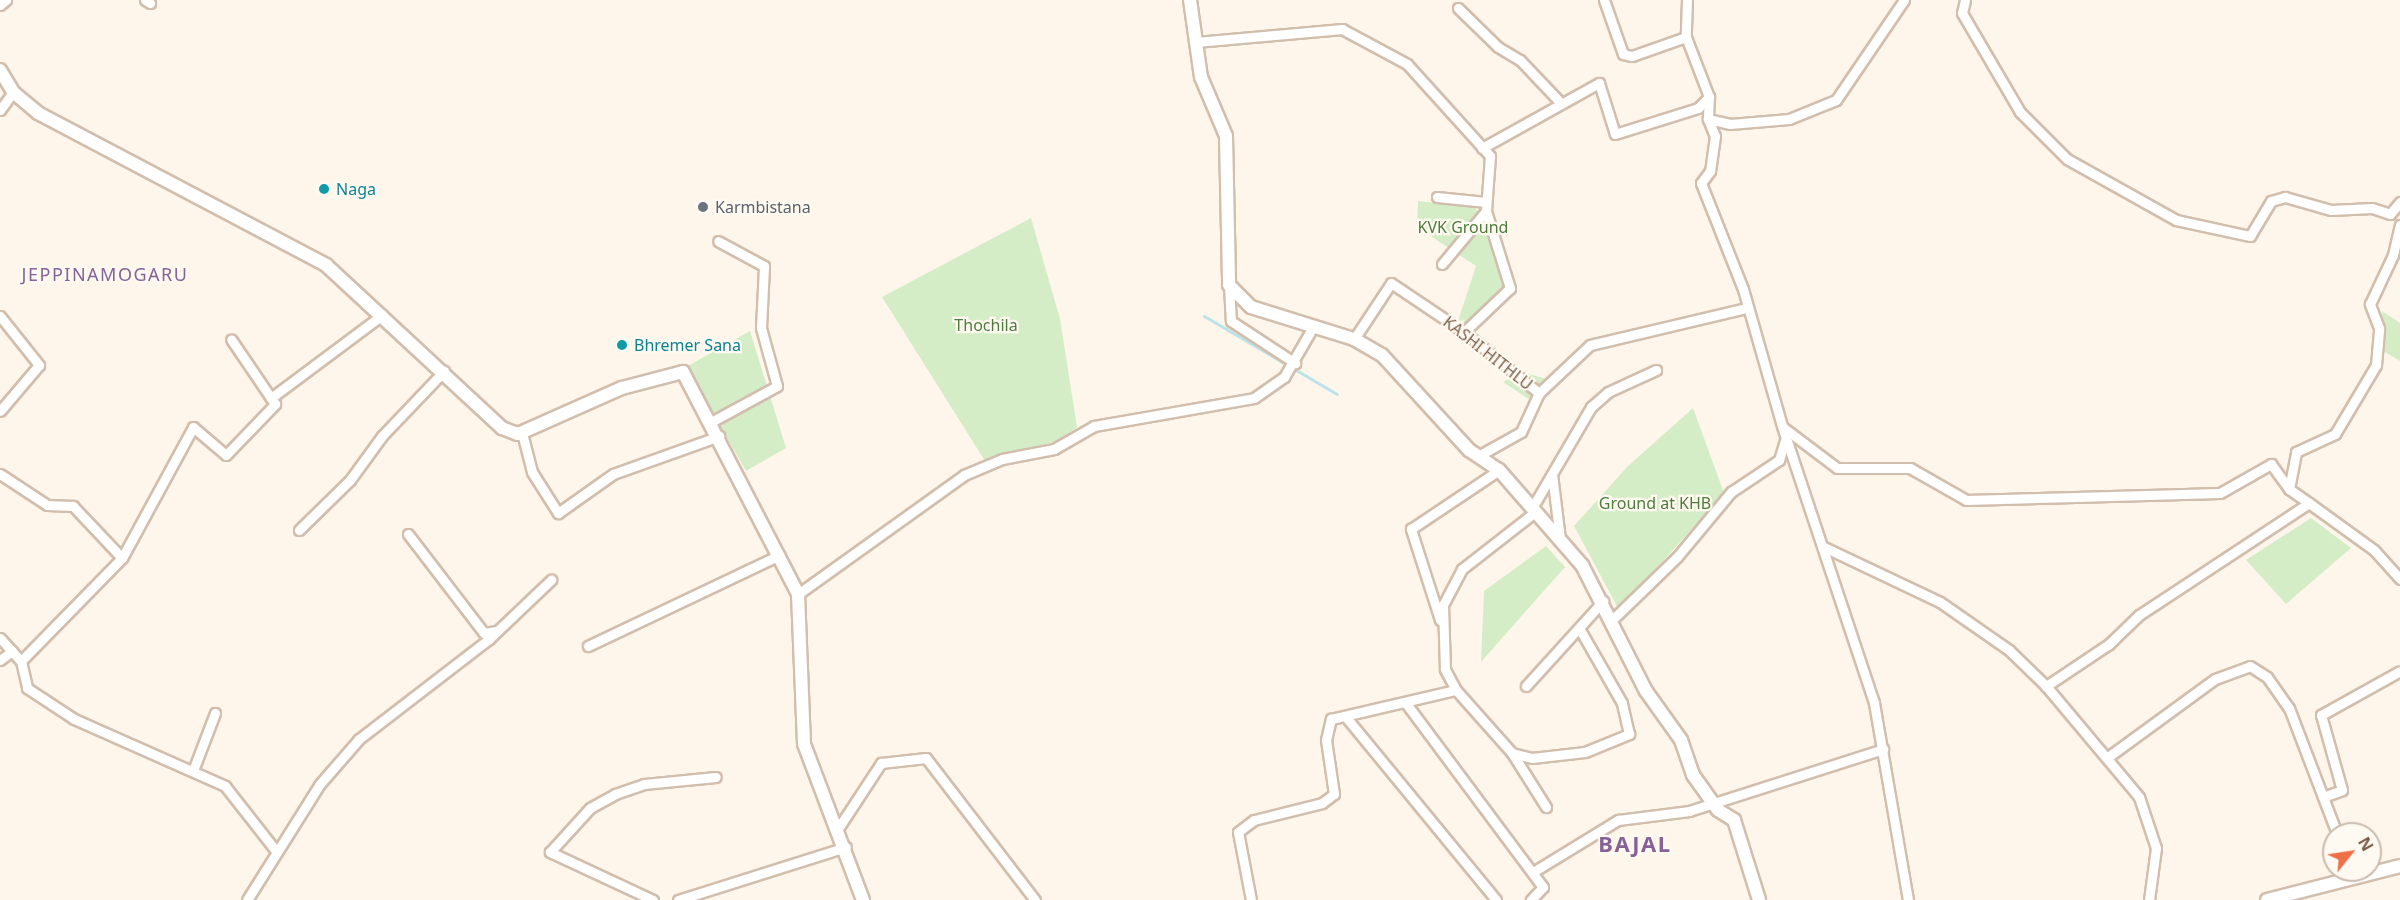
<!DOCTYPE html>
<style>
body{margin:0}
#map{position:relative;width:2400px;height:900px;overflow:hidden;background:#fef6ea;font-family:"Noto Sans",sans-serif}
div>[style]{position:absolute}
.green>*{inset:0;background:#d5edc6}
.stream>*{height:3px;margin:-1.5px;padding:0 1.5px;transform-origin:1.5px;border-radius:1.5px;background:#bce2ea}
.roads{filter:drop-shadow(2px 0 #d2bead) drop-shadow(-2px 0 #d2bead) drop-shadow(0 2px #d2bead) drop-shadow(0 -2px #d2bead)}
.street>*{height:9px;margin:-4.5px;padding:0 4.5px;transform-origin:4.5px;border-radius:4.5px;background:#fff}
.secondary>*{height:12px;margin:-6px;padding:0 6px;transform-origin:6px;border-radius:6px;background:#fff}
.dots>*{width:16px;height:16px;translate:-50% -50%;box-sizing:border-box;border:3px solid #fffaf1;border-radius:50%}
span{translate:-50% -50%;white-space:nowrap;text-align:center;line-height:1.15;-webkit-text-stroke:4.5px #fffaf1;paint-order:stroke}
.culture-label{font-size:16px;color:#0d838f}
.left{translate:0 -50%;text-align:left}
.worship-label{font-size:16px;color:#5b616d}
.park-label{font-size:16px;color:#4f7b3e}
.street-label{font-size:16px;color:#7b5d4a}
.neighbourhood-label{font-size:18px;color:#866297;letter-spacing:1.5px}
.district-label{font-size:22px;color:#866297;font-weight:700;letter-spacing:1.5px}
.north{position:absolute;left:2322px;top:822px;width:60px;height:60px;box-sizing:border-box;background:#fffaf1;border:2px solid #cabbae;border-radius:50%;rotate:60deg;font-size:16px;font-weight:700;line-height:24px;text-align:center;color:#7b5d4a}
.north::after{content:'';display:block;margin:auto;width:21px;height:27px;background:#ef7047;clip-path:polygon(50% 0,100% 100%,50% 72%,0 100%)}
</style>
<div id="map">
<div class="green">
<div style="clip-path:polygon(1418px 201px,1475px 207px,1507px 281px,1464px 330px,1457px 324px,1476px 266px,1417px 227px)"></div>
<div style="clip-path:polygon(1031px 218px,1060px 319px,1077px 427px,1060px 440px,985px 461px,882px 297px)"></div>
<div style="clip-path:polygon(2382px 311px,2400px 323px,2400px 361px,2383px 351px)"></div>
<div style="clip-path:polygon(750px 331px,786px 448px,746px 471px,686px 367px)"></div>
<div style="clip-path:polygon(1521px 372px,1547px 379px,1530px 400px,1503px 382px)"></div>
<div style="clip-path:polygon(1693px 408px,1724px 493px,1619px 610px,1574px 526px,1627px 467px)"></div>
<div style="clip-path:polygon(2311px 518px,2351px 548px,2286px 604px,2246px 560px)"></div>
<div style="clip-path:polygon(1546px 546px,1565px 567px,1481px 662px,1484px 591px)"></div>
</div>
<div class="stream">
<div style="left:1204px;top:316px;width:154px;rotate:30.4deg"></div>
</div>
<div class="roads">
<div class="street">
<div style="left:145px;top:0;width:6px;rotate:31deg"></div>
<div style="left:1604px;top:0;width:57px;rotate:70.6deg"></div>
<div style="left:1623px;top:54px;width:9px;rotate:13deg"></div>
<div style="left:1632px;top:56px;width:57px;rotate:-19.4deg"></div>
<div style="left:1687px;top:0;width:37px;rotate:92deg"></div>
<div style="left:1686px;top:37px;width:64px;rotate:69deg"></div>
<div style="left:1904px;top:0;width:121px;rotate:124.2deg"></div>
<div style="left:1836px;top:100px;width:51px;rotate:158deg"></div>
<div style="left:1789px;top:119px;width:59px;rotate:175.2deg"></div>
<div style="left:1730px;top:124px;width:23px;rotate:-167deg"></div>
<div style="left:1708px;top:119px;width:18px;rotate:68deg"></div>
<div style="left:1715px;top:136px;width:35px;rotate:98deg"></div>
<div style="left:1710px;top:171px;width:15px;rotate:127deg"></div>
<div style="left:1701px;top:183px;width:114px;rotate:68.4deg"></div>
<div style="left:1743px;top:289px;width:142px;rotate:74.1deg"></div>
<div style="left:1782px;top:426px;width:292px;rotate:71.6deg"></div>
<div style="left:1874px;top:703px;width:200px;rotate:80.2deg"></div>
<div style="left:1965px;top:0;width:13px;rotate:103deg"></div>
<div style="left:1962px;top:13px;width:115px;rotate:59.6deg"></div>
<div style="left:2020px;top:112px;width:66px;rotate:45deg"></div>
<div style="left:2067px;top:159px;width:125px;rotate:29.2deg"></div>
<div style="left:2176px;top:220px;width:76px;rotate:12.2deg"></div>
<div style="left:2250px;top:236px;width:41px;rotate:-59deg"></div>
<div style="left:2271px;top:201px;width:15px;rotate:-16deg"></div>
<div style="left:2285px;top:197px;width:48px;rotate:15.8deg"></div>
<div style="left:2331px;top:210px;width:41px;rotate:-2.8deg"></div>
<div style="left:2372px;top:208px;width:19px;rotate:18deg"></div>
<div style="left:2390px;top:214px;width:16px;rotate:-50deg"></div>
<div style="left:0;top:5px;width:8px;rotate:-40deg"></div>
<div style="left:1458px;top:8px;width:56px;rotate:44.3deg"></div>
<div style="left:1498px;top:47px;width:26px;rotate:31deg"></div>
<div style="left:1520px;top:60px;width:57px;rotate:46.4deg"></div>
<div style="left:1196px;top:42px;width:147px;rotate:-5.1deg"></div>
<div style="left:1342px;top:29px;width:74px;rotate:28.3deg"></div>
<div style="left:1407px;top:64px;width:124px;rotate:47.9deg"></div>
<div style="left:1490px;top:156px;width:55px;rotate:94.2deg"></div>
<div style="left:1486px;top:211px;width:81px;rotate:72.7deg"></div>
<div style="left:1510px;top:288px;width:64px;rotate:136.3deg"></div>
<div style="left:0;top:110px;width:22px;rotate:-54deg"></div>
<div style="left:1482px;top:148px;width:134px;rotate:-29.1deg"></div>
<div style="left:1599px;top:83px;width:53px;rotate:72.6deg"></div>
<div style="left:1615px;top:134px;width:87px;rotate:-17.4deg"></div>
<div style="left:1698px;top:108px;width:16px;rotate:-45deg"></div>
<div style="left:1709px;top:97px;width:22px;rotate:93deg"></div>
<div style="left:1437px;top:197px;width:49px;rotate:5.8deg"></div>
<div style="left:1442px;top:264px;width:69px;rotate:-50.3deg"></div>
<div style="left:1229px;top:285px;width:36px;rotate:87deg"></div>
<div style="left:1231px;top:321px;width:77px;rotate:33.3deg"></div>
<div style="left:0;top:316px;width:63px;rotate:51.5deg"></div>
<div style="left:39px;top:365px;width:60px;rotate:130.3deg"></div>
<div style="left:1354px;top:339px;width:67px;rotate:-56.5deg"></div>
<div style="left:1391px;top:283px;width:88px;rotate:33.9deg"></div>
<div style="left:1464px;top:332px;width:97px;rotate:39.1deg"></div>
<div style="left:1539px;top:393px;width:70px;rotate:-43.3deg"></div>
<div style="left:1590px;top:345px;width:160px;rotate:-13.3deg"></div>
<div style="left:271px;top:398px;width:139px;rotate:-36.8deg"></div>
<div style="left:711px;top:422px;width:75px;rotate:-28.6deg"></div>
<div style="left:777px;top:386px;width:60px;rotate:-105.4deg"></div>
<div style="left:761px;top:328px;width:62px;rotate:-87.2deg"></div>
<div style="left:764px;top:266px;width:52px;rotate:-151.5deg"></div>
<div style="left:1784px;top:428px;width:66px;rotate:37deg"></div>
<div style="left:1837px;top:468px;width:73px"></div>
<div style="left:1910px;top:468px;width:64px;rotate:29.7deg"></div>
<div style="left:1966px;top:500px;width:254px;rotate:-1.6deg"></div>
<div style="left:2220px;top:493px;width:59px;rotate:-29.6deg"></div>
<div style="left:2271px;top:464px;width:31px;rotate:54deg"></div>
<div style="left:2289px;top:489px;width:24px;rotate:35deg"></div>
<div style="left:2309px;top:503px;width:204px;rotate:146.6deg"></div>
<div style="left:2139px;top:615px;width:42px;rotate:136deg"></div>
<div style="left:2109px;top:644px;width:76px;rotate:146.3deg"></div>
<div style="left:522px;top:433px;width:40px;rotate:75.6deg"></div>
<div style="left:532px;top:472px;width:49px;rotate:57.6deg"></div>
<div style="left:558px;top:513px;width:67px;rotate:-35.3deg"></div>
<div style="left:613px;top:474px;width:113px;rotate:-19.7deg"></div>
<div style="left:1478px;top:456px;width:49px;rotate:-29.2deg"></div>
<div style="left:1521px;top:432px;width:43px;rotate:-65.2deg"></div>
<div style="left:0;top:474px;width:56px;rotate:33.4deg"></div>
<div style="left:47px;top:505px;width:26px;rotate:2deg"></div>
<div style="left:73px;top:506px;width:71px;rotate:46.7deg"></div>
<div style="left:1552px;top:474px;width:65px;rotate:83deg"></div>
<div style="left:2289px;top:489px;width:38px;rotate:-79deg"></div>
<div style="left:2296px;top:452px;width:43px;rotate:-24.8deg"></div>
<div style="left:2335px;top:434px;width:80px;rotate:-59.3deg"></div>
<div style="left:2376px;top:365px;width:37px;rotate:-85deg"></div>
<div style="left:2379px;top:328px;width:26px;rotate:-111deg"></div>
<div style="left:2370px;top:304px;width:54px;rotate:-64.9deg"></div>
<div style="left:2393px;top:255px;width:31px;rotate:-77deg"></div>
<div style="left:2309px;top:503px;width:80px;rotate:35.9deg"></div>
<div style="left:2374px;top:550px;width:39px;rotate:48deg"></div>
<div style="left:1532px;top:508px;width:117px;rotate:-59.7deg"></div>
<div style="left:1591px;top:407px;width:23px;rotate:-41deg"></div>
<div style="left:1608px;top:392px;width:53px;rotate:-24.6deg"></div>
<div style="left:299px;top:530px;width:71px;rotate:-44.4deg"></div>
<div style="left:350px;top:480px;width:54px;rotate:-54deg"></div>
<div style="left:382px;top:436px;width:90px;rotate:-46.4deg"></div>
<div style="left:408px;top:534px;width:125px;rotate:52.5deg"></div>
<div style="left:484px;top:633px;width:13px;rotate:-9deg"></div>
<div style="left:1824px;top:547px;width:128px;rotate:25.4deg"></div>
<div style="left:1940px;top:602px;width:84px;rotate:34.8deg"></div>
<div style="left:2009px;top:650px;width:52px;rotate:44.2deg"></div>
<div style="left:2046px;top:686px;width:145px;rotate:50deg"></div>
<div style="left:2139px;top:797px;width:54px;rotate:71.6deg"></div>
<div style="left:2156px;top:848px;width:52px;rotate:97.7deg"></div>
<div style="left:798px;top:594px;width:204px;rotate:-35.6deg"></div>
<div style="left:964px;top:475px;width:41px;rotate:-22.8deg"></div>
<div style="left:1002px;top:459px;width:53px;rotate:-10.9deg"></div>
<div style="left:1054px;top:449px;width:46px;rotate:-29.9deg"></div>
<div style="left:1094px;top:426px;width:162px;rotate:-9.9deg"></div>
<div style="left:1254px;top:398px;width:37px;rotate:-35deg"></div>
<div style="left:1284px;top:377px;width:60px;rotate:-60deg"></div>
<div style="left:1613px;top:619px;width:89px;rotate:-44.1deg"></div>
<div style="left:1677px;top:557px;width:85px;rotate:-50.3deg"></div>
<div style="left:1731px;top:492px;width:58px;rotate:-33.7deg"></div>
<div style="left:1779px;top:460px;width:21px;rotate:-73deg"></div>
<div style="left:1440px;top:620px;width:96px;rotate:-107.7deg"></div>
<div style="left:1411px;top:529px;width:106px;rotate:-33.8deg"></div>
<div style="left:0;top:638px;width:31px;rotate:48deg"></div>
<div style="left:21px;top:661px;width:28px;rotate:77deg"></div>
<div style="left:27px;top:688px;width:56px;rotate:33.4deg"></div>
<div style="left:74px;top:719px;width:165px;rotate:23.9deg"></div>
<div style="left:225px;top:786px;width:83px;rotate:51.9deg"></div>
<div style="left:588px;top:646px;width:212px;rotate:-25.4deg"></div>
<div style="left:0;top:660px;width:15px;rotate:-37deg"></div>
<div style="left:21px;top:661px;width:144px;rotate:-45.6deg"></div>
<div style="left:122px;top:558px;width:149px;rotate:-61.5deg"></div>
<div style="left:193px;top:427px;width:43px;rotate:40.3deg"></div>
<div style="left:226px;top:455px;width:71px;rotate:-46.1deg"></div>
<div style="left:275px;top:404px;width:78px;rotate:-124.1deg"></div>
<div style="left:1526px;top:686px;width:115px;rotate:-47.8deg"></div>
<div style="left:1456px;top:690px;width:84px;rotate:48.4deg"></div>
<div style="left:1512px;top:753px;width:21px;rotate:14deg"></div>
<div style="left:1532px;top:758px;width:53px;rotate:-6.5deg"></div>
<div style="left:1585px;top:752px;width:48px;rotate:-22.2deg"></div>
<div style="left:1629px;top:734px;width:32px;rotate:-103deg"></div>
<div style="left:1622px;top:703px;width:86px;rotate:-119.8deg"></div>
<div style="left:1405px;top:702px;width:231px;rotate:53.3deg"></div>
<div style="left:1543px;top:887px;width:18px;rotate:133deg"></div>
<div style="left:1345px;top:716px;width:238px;rotate:50.6deg"></div>
<div style="left:1512px;top:753px;width:64px;rotate:57.8deg"></div>
<div style="left:2108px;top:757px;width:132px;rotate:-36.1deg"></div>
<div style="left:2215px;top:679px;width:37px;rotate:-20deg"></div>
<div style="left:2250px;top:666px;width:20px;rotate:33deg"></div>
<div style="left:2267px;top:677px;width:38px;rotate:55deg"></div>
<div style="left:2289px;top:708px;width:135px;rotate:69.1deg"></div>
<div style="left:194px;top:768px;width:59px;rotate:-69.1deg"></div>
<div style="left:2323px;top:797px;width:20px;rotate:-20deg"></div>
<div style="left:2342px;top:790px;width:78px;rotate:-105.6deg"></div>
<div style="left:2321px;top:715px;width:90px;rotate:-29.1deg"></div>
<div style="left:839px;top:827px;width:77px;rotate:-56.7deg"></div>
<div style="left:881px;top:763px;width:45px;rotate:-6.3deg"></div>
<div style="left:926px;top:758px;width:179px;rotate:52.5deg"></div>
<div style="left:1533px;top:872px;width:100px;rotate:-31.5deg"></div>
<div style="left:1618px;top:820px;width:72px;rotate:-7.2deg"></div>
<div style="left:1689px;top:811px;width:204px;rotate:-17.7deg"></div>
<div style="left:247px;top:900px;width:136px;rotate:-57.9deg"></div>
<div style="left:319px;top:785px;width:61px;rotate:-49deg"></div>
<div style="left:359px;top:739px;width:164px;rotate:-37.6deg"></div>
<div style="left:489px;top:639px;width:86px;rotate:-43.6deg"></div>
<div style="left:653px;top:900px;width:114px;rotate:-155deg"></div>
<div style="left:550px;top:852px;width:59px;rotate:-47.7deg"></div>
<div style="left:590px;top:808px;width:29px;rotate:-29deg"></div>
<div style="left:615px;top:794px;width:31px;rotate:-19deg"></div>
<div style="left:644px;top:784px;width:72px;rotate:-5.6deg"></div>
<div style="left:678px;top:900px;width:176px;rotate:-17.5deg"></div>
<div style="left:1251px;top:900px;width:69px;rotate:-100.8deg"></div>
<div style="left:1238px;top:832px;width:20px;rotate:-37deg"></div>
<div style="left:1254px;top:820px;width:70px;rotate:-14deg"></div>
<div style="left:1322px;top:803px;width:15px;rotate:-37deg"></div>
<div style="left:1334px;top:794px;width:55px;rotate:-98.4deg"></div>
<div style="left:1326px;top:740px;width:22px;rotate:-77deg"></div>
<div style="left:1331px;top:719px;width:128px;rotate:-13.1deg"></div>
<div style="left:1456px;top:690px;width:24px;rotate:-118deg"></div>
<div style="left:1445px;top:669px;width:64px;rotate:-91.8deg"></div>
<div style="left:1443px;top:605px;width:41px;rotate:-62.2deg"></div>
<div style="left:1462px;top:569px;width:93px;rotate:-38deg"></div>
</div>
<div class="secondary">
<div style="left:1190px;top:0;width:78px;rotate:81.9deg"></div>
<div style="left:1201px;top:77px;width:64px;rotate:67deg"></div>
<div style="left:1226px;top:136px;width:149px;rotate:88.8deg"></div>
<div style="left:1229px;top:285px;width:31px;rotate:45deg"></div>
<div style="left:1251px;top:307px;width:108px;rotate:17.3deg"></div>
<div style="left:1354px;top:339px;width:32px;rotate:30deg"></div>
<div style="left:1382px;top:355px;width:129px;rotate:47.5deg"></div>
<div style="left:1469px;top:450px;width:36px;rotate:34deg"></div>
<div style="left:1499px;top:470px;width:126px;rotate:48.9deg"></div>
<div style="left:1582px;top:565px;width:141px;rotate:63.1deg"></div>
<div style="left:1646px;top:691px;width:60px;rotate:54.5deg"></div>
<div style="left:1681px;top:740px;width:37px;rotate:71deg"></div>
<div style="left:1693px;top:775px;width:43px;rotate:54.5deg"></div>
<div style="left:1718px;top:810px;width:19px;rotate:32deg"></div>
<div style="left:1734px;top:820px;width:84px;rotate:72.6deg"></div>
<div style="left:0;top:70px;width:26px;rotate:59deg"></div>
<div style="left:13px;top:92px;width:33px;rotate:40deg"></div>
<div style="left:38px;top:113px;width:326px;rotate:27.8deg"></div>
<div style="left:326px;top:265px;width:240px;rotate:42.8deg"></div>
<div style="left:502px;top:428px;width:17px;rotate:21deg"></div>
<div style="left:518px;top:434px;width:114px;rotate:-23.9deg"></div>
<div style="left:622px;top:388px;width:63px;rotate:-14.7deg"></div>
<div style="left:683px;top:372px;width:250px;rotate:62.6deg"></div>
<div style="left:798px;top:594px;width:150px;rotate:87.7deg"></div>
<div style="left:804px;top:744px;width:167px;rotate:69.3deg"></div>
<div style="left:2267px;top:900px;width:137px;rotate:-14.3deg"></div>
</div>
</div>
<div class="dots">
<div style="left:324px;top:189px;background:#0f9aa8"></div>
<div style="left:703px;top:207px;background:#6b7280"></div>
<div style="left:622px;top:345px;background:#0f9aa8"></div>
</div>
<div class="culture-label">
<span class="left" style="left:336px;top:189px">Naga</span>
<span class="left" style="left:634px;top:345px">Bhremer Sana</span>
</div>
<div class="worship-label">
<span class="left" style="left:715px;top:207px">Karmbistana</span>
</div>
<div class="park-label">
<span style="left:1463px;top:227px">KVK Ground</span>
<span style="left:986px;top:325px">Thochila</span>
<span style="left:1655px;top:503px">Ground at KHB</span>
</div>
<div class="street-label">
<span style="left:1488px;top:353px;rotate:38deg">KASHI HITHLU</span>
</div>
<div class="neighbourhood-label">
<span style="left:105px;top:274px">JEPPINAMOGARU</span>
</div>
<div class="district-label">
<span style="left:1635px;top:844px">BAJAL</span>
</div>
<div class="north">N</div>
</div>
